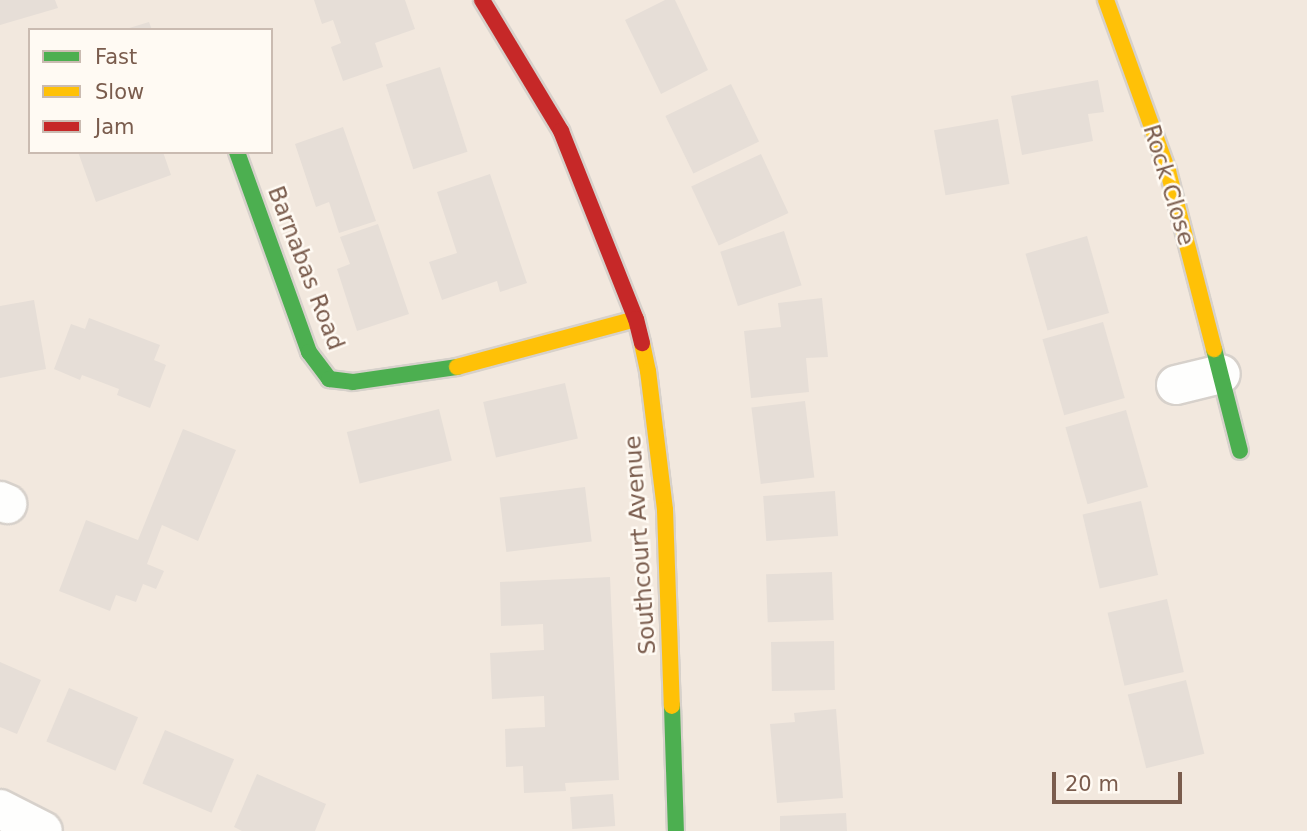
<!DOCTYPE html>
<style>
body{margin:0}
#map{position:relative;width:1307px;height:831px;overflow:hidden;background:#f9f5f0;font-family:"DejaVu Sans",sans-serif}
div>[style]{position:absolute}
.residential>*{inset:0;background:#f2e8de}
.building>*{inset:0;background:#e6ded7;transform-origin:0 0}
.roads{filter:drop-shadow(2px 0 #d7d1cb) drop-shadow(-2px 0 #d7d1cb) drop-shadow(0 2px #d7d1cb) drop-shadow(0 -2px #d7d1cb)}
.street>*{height:38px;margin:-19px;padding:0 19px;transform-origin:19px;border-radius:19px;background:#fefefd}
.fast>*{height:16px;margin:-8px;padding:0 8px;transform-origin:8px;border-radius:8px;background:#4caf50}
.slow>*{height:16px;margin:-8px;padding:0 8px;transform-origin:8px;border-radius:8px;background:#ffc107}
.jam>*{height:16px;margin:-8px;padding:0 8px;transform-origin:8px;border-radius:8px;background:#c62828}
span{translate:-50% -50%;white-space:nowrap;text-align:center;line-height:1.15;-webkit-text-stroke:5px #fffaf3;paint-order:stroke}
.street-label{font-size:23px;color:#7a5c4d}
.legend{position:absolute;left:28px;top:28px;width:245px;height:126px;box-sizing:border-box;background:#fffaf3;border:2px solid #cabbb1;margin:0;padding:9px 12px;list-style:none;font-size:21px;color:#7a5c4d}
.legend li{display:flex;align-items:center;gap:14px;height:35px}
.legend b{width:35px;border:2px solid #cabbb1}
.scale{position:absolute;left:1052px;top:772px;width:130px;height:32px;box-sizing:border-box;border:4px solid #7a5c4d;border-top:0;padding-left:9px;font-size:21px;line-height:24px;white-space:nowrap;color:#7a5c4d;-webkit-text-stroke:5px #fffaf3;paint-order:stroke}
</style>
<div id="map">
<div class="residential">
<div style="clip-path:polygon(evenodd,0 0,1307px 0,1307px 831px,0 831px,0 0,30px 30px,271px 30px,271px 152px,30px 152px,30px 30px)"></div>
</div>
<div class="building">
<div style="clip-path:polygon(0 0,55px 0,58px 8px,0 25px)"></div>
<div style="clip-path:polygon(314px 0,405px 0,415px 29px,375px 43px,383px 67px,343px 81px,331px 47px,341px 43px,333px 20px,322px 24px)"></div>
<div style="clip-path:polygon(665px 0,675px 0,708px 70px,661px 94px,625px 20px)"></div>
<div style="clip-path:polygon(149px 22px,152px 30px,126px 30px,126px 29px)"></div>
<div style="left:440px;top:67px;width:89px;height:57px;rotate:72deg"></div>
<div style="clip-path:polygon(1098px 80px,1104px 112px,1088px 114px,1093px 141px,1022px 155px,1011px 96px)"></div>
<div style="left:731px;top:84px;width:64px;height:73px;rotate:64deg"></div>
<div style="left:998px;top:119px;width:66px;height:65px;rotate:80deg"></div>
<div style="clip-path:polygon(343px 127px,376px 221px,339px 233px,329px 202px,316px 207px,295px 144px)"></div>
<div style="clip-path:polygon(78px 152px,163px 152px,171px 175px,96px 202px)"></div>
<div style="left:761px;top:154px;width:65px;height:77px;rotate:65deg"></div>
<div style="clip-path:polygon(490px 174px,527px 283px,500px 292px,497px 281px,442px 300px,429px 262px,457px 253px,437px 192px)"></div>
<div style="clip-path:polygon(378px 224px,409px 314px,357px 331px,337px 269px,350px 264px,340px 237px)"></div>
<div style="left:784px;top:231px;width:57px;height:67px;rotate:72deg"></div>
<div style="left:1087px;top:236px;width:80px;height:64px;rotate:74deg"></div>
<div style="clip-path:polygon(822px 298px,828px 357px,806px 358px,809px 392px,751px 398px,744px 331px,781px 327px,778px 303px)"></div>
<div style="clip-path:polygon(34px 300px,46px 369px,0 378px,0 306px)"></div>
<div style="clip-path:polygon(89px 318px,160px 345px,154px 360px,166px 365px,150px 408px,117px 395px,119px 389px,82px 375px,80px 380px,54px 369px,71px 324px,85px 329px)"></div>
<div style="left:1103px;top:322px;width:79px;height:63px;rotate:74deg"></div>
<div style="left:565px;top:383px;width:57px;height:84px;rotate:77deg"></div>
<div style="left:805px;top:401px;width:77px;height:54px;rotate:83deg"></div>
<div style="left:439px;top:409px;width:53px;height:95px;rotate:76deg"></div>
<div style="left:1126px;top:410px;width:80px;height:63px;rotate:74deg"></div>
<div style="clip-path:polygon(183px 429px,236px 450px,198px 541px,162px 525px,147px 564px,164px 571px,156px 589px,143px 584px,136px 602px,116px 595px,110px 611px,59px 591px,86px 520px,138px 540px)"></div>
<div style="left:585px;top:487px;width:55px;height:86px;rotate:83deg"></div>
<div style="left:835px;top:491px;width:45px;height:72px;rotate:86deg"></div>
<div style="left:1141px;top:501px;width:76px;height:60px;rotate:77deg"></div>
<div style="left:832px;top:572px;width:48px;height:66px;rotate:88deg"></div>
<div style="clip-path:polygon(610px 577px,619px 780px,565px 783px,566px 791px,524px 793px,523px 766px,506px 767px,505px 729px,545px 727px,544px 696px,492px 699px,490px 653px,544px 650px,543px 624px,501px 626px,500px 582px)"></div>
<div style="left:1167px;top:599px;width:75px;height:61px;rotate:77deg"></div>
<div style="left:834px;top:641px;width:49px;height:63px;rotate:89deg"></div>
<div style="clip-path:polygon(0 662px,41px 680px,17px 734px,0 727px)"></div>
<div style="left:1186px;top:680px;width:76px;height:60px;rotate:76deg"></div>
<div style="left:69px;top:688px;width:75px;height:58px;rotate:23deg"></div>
<div style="clip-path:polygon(836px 709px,843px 798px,777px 803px,770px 724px,795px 722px,794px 713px)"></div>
<div style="left:165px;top:730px;width:75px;height:58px;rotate:23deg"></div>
<div style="clip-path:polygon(257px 774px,326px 804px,315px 831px,242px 831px,234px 827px)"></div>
<div style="left:613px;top:794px;width:32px;height:43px;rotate:86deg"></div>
<div style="clip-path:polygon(846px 813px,847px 831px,780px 831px,780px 816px)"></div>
</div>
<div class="roads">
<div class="street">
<div style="left:1176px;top:385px;width:46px;rotate:-13.7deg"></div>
<div style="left:0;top:501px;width:8px;rotate:23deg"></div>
<div style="left:0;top:809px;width:48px;rotate:27.1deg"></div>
</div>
<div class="fast">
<div style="left:237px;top:152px;width:213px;rotate:70.2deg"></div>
<div style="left:309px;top:352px;width:34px;rotate:53deg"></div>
<div style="left:329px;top:379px;width:24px;rotate:7deg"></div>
<div style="left:353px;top:382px;width:105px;rotate:-8.2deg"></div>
<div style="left:1214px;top:349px;width:105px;rotate:75.7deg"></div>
<div style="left:672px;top:706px;width:125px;rotate:88.2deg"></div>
</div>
<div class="slow">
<div style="left:1106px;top:0;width:182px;rotate:70.1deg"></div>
<div style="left:1168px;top:171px;width:184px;rotate:75.5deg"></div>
<div style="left:642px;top:343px;width:29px;rotate:78deg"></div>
<div style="left:648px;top:371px;width:140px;rotate:83deg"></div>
<div style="left:665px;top:510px;width:196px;rotate:88deg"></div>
<div style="left:457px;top:367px;width:185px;rotate:-15deg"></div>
</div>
<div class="jam">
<div style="left:482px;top:0;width:153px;rotate:58.9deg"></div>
<div style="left:561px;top:131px;width:202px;rotate:68.3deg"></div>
<div style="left:636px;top:319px;width:25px;rotate:76deg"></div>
</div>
</div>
<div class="street-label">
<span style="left:1169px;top:185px;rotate:73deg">Rock Close</span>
<span style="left:306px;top:268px;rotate:69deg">Barnabas Road</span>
<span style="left:640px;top:545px;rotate:-94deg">Southcourt Avenue</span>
</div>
<ul class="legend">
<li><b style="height:9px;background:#4caf50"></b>Fast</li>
<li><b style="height:9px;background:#ffc107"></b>Slow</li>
<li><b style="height:9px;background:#c62828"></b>Jam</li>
</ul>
<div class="scale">20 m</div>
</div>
